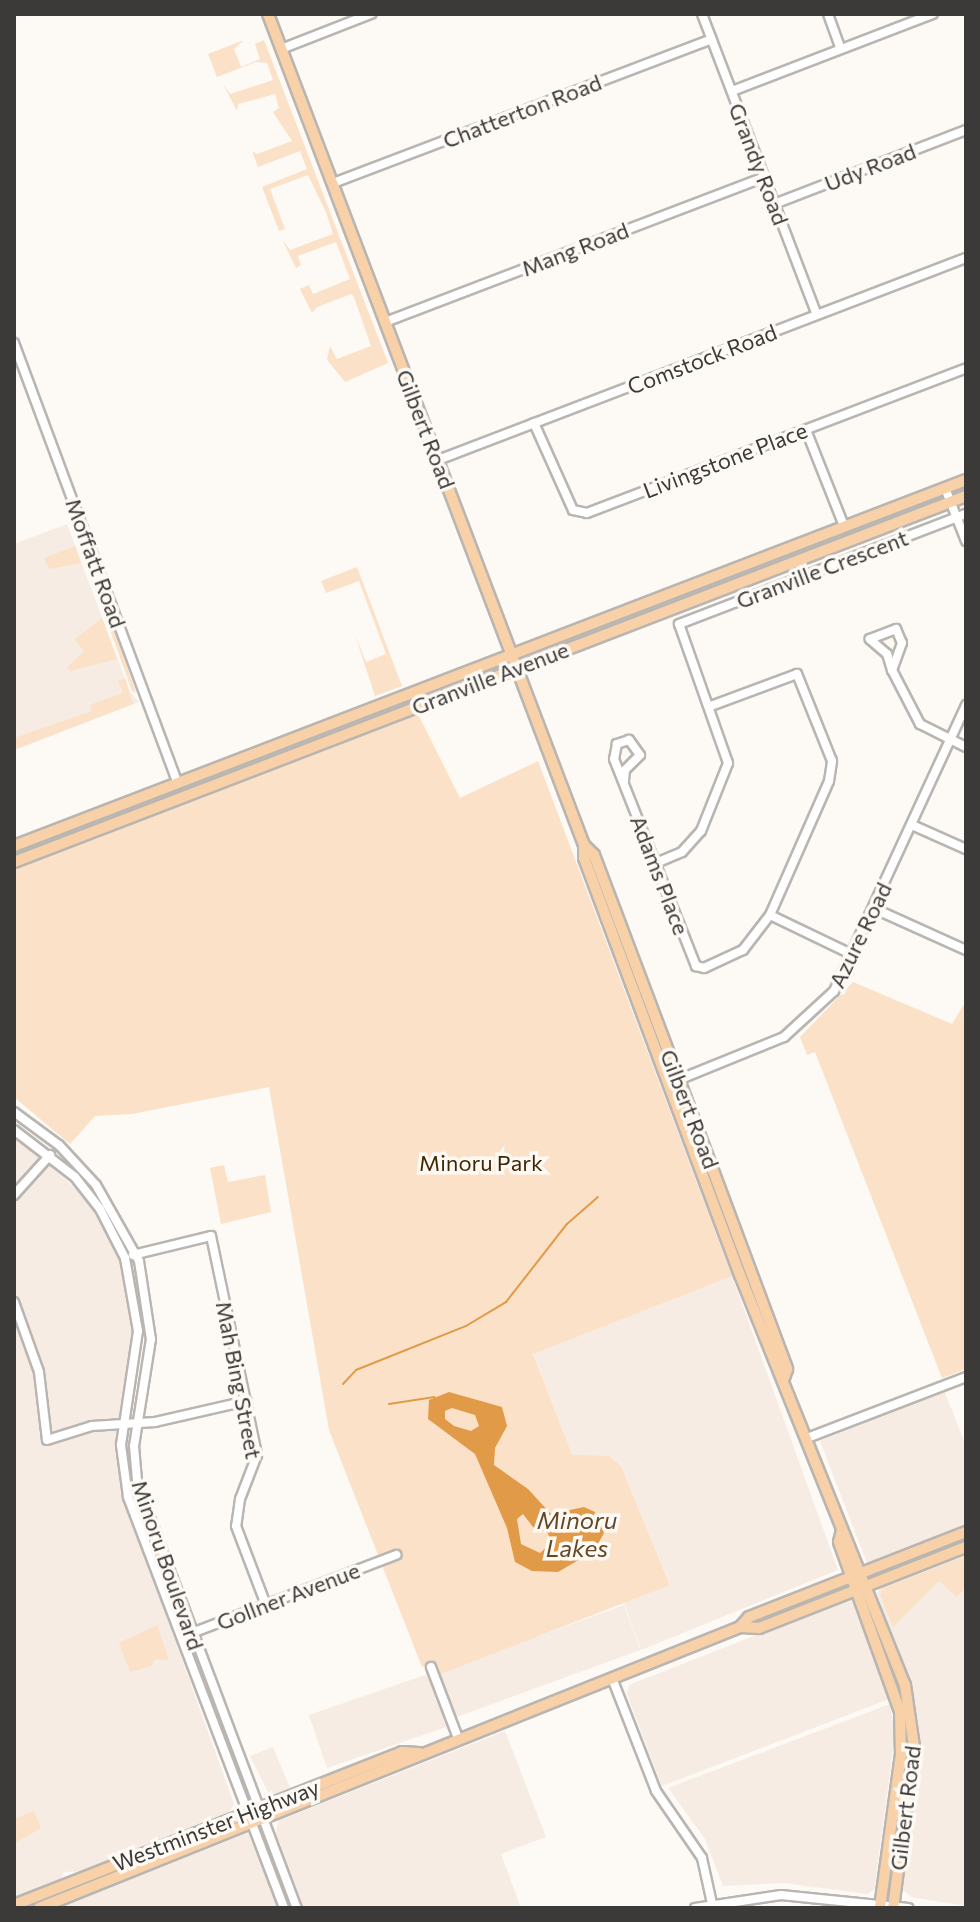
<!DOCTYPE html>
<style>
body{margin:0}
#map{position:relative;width:980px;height:1922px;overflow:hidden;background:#fdf9f4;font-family:Commissioner,sans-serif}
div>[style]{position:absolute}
.built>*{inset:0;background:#f6ece3;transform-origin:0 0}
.green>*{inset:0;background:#fae1c8}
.water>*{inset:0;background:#e19a48}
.stream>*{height:2px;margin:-1px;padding:0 1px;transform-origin:1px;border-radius:1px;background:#e19a48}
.roads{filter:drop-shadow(2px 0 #b9b5b1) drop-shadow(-2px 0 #b9b5b1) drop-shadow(0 2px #b9b5b1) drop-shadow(0 -2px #b9b5b1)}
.minor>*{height:8px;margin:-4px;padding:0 4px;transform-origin:4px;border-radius:4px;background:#fff}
.major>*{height:10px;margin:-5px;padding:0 5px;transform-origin:5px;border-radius:5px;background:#f8d1a8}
span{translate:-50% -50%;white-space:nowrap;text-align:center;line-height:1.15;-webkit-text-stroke:7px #fdf9f4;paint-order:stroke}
.street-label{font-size:22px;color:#3c3a39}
.park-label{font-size:22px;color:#422602}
.water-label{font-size:24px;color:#654725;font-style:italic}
.frame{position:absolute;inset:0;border:16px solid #3c3a39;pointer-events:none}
</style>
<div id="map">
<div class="built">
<div style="clip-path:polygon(67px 524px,130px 692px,139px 702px,14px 750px,14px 544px)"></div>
<div style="clip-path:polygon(14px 1134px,86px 1198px,121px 1261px,133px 1324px,116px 1444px,120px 1487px,234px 1804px,227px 1816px,85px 1871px,64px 1872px,60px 1881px,14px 1899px)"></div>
<div style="clip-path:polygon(732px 1276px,838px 1570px,641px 1650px,624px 1603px,670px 1584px,621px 1466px,572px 1456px,533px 1353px)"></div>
<div style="clip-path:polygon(944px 1390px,966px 1446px,966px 1527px,867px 1563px,820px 1441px)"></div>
<div style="clip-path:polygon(966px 1551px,966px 1906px,911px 1897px,901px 1888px,918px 1721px,877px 1593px,883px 1584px)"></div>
<div style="clip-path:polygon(851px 1598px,892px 1698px,662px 1786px,627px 1695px,629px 1685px)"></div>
<div style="left:624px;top:1605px;width:48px;height:196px;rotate:70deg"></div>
<div style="left:428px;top:1674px;width:56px;height:126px;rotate:71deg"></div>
<div style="clip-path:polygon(890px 1704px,895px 1736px,874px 1890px,867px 1894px,784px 1883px,723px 1886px,705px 1839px,668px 1788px)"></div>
<div style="clip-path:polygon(505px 1731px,546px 1837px,501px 1854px,521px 1908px,304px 1908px,276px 1833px,278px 1821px)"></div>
<div style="clip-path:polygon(273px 1747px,290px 1788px,270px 1796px,250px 1756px)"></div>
<div style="clip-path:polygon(248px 1833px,278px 1908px,57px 1908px)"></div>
</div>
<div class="green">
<div style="clip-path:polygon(244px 40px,234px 49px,241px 67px,260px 59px,255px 44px,264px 40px,388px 363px,345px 382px,327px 360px,330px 346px,337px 359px,371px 346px,354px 297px,351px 294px,317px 307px,312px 313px,300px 289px,309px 285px,313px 294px,350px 279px,336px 242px,298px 256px,301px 265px,296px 268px,282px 239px,290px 250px,333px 234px,326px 212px,308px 175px,270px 189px,285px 229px,279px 231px,262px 187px,307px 169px,300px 151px,258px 167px,252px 151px,257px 154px,292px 141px,273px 112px,279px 108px,275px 94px,238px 104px,237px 111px,223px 84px,230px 94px,273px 80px,267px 63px,256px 62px,217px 77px,208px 54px)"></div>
<div style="clip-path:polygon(73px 527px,79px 527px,136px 693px,132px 691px)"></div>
<div style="clip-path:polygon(75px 546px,81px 563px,49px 569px,44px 558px)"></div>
<div style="clip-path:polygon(357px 567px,402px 686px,375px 696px,355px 635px,366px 662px,386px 654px,359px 581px,326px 593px,321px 581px)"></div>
<div style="clip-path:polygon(102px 618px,117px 659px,70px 671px,67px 667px,84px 652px,75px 639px)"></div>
<div style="clip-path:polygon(125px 678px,133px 704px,14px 750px,14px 738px,92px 711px,90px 705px,123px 693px,118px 681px)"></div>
<div style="clip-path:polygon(418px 714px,460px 798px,538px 761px,732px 1276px,533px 1354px,572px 1455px,609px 1456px,621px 1466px,670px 1585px,441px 1674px,436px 1662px,422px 1667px,329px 1430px,269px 1087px,132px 1114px,95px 1116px,70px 1144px,14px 1097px,14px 869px)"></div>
<div style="clip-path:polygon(853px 982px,952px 1024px,966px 1001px,966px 1369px,942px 1378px,815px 1052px,807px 1055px,800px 1037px)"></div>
<div style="clip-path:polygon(224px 1165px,228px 1182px,265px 1175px,271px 1212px,221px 1224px,210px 1168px)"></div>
<div style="clip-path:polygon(966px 1556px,966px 1587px,957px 1597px,939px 1581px,893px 1627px,880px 1595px,883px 1588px)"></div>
<div style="clip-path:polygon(157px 1625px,169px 1660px,155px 1659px,152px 1666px,130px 1672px,119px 1643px)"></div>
<div style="clip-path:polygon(34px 1811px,41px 1828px,14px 1844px,14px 1819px)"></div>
</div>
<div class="water">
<div style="clip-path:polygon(evenodd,449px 1392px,502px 1407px,507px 1426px,495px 1448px,494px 1465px,528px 1489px,551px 1514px,584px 1507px,595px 1512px,604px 1533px,594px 1551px,558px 1572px,532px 1571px,515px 1562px,507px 1528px,475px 1454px,428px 1419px,429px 1400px,449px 1392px,452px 1408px,475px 1415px,479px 1426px,471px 1431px,454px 1426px,445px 1419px,445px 1411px,452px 1408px,449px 1392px,523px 1514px,533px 1527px,548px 1533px,550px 1544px,540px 1553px,521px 1544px,517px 1519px,523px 1514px)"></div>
</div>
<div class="stream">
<div style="left:343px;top:1384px;width:19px;rotate:-47deg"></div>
<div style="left:356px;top:1370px;width:118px;rotate:-21.8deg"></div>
<div style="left:466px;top:1326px;width:47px;rotate:-31deg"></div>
<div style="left:506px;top:1302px;width:99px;rotate:-52deg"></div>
<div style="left:567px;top:1224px;width:41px;rotate:-41.1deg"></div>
<div style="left:389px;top:1404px;width:46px;rotate:-8.8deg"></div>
</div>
<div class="roads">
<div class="minor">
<div style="left:702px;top:14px;width:322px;rotate:69.1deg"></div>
<div style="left:828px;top:14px;width:37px;rotate:70deg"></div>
<div style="left:281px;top:49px;width:97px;rotate:-21.3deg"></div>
<div style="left:732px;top:91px;width:215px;rotate:-21deg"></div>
<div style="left:333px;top:183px;width:405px;rotate:-20.8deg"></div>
<div style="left:774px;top:204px;width:206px;rotate:-21.1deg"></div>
<div style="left:385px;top:322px;width:406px;rotate:-20.9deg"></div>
<div style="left:14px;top:343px;width:470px;rotate:69.6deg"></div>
<div style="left:534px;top:423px;width:95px;rotate:65.9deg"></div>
<div style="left:573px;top:510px;width:14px;rotate:12deg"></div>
<div style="left:587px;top:513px;width:406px;rotate:-20.9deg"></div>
<div style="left:806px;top:430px;width:103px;rotate:68.4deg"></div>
<div style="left:438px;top:460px;width:565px;rotate:-20.94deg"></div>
<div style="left:945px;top:488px;width:57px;rotate:68.4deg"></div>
<div style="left:896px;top:629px;width:15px;rotate:67deg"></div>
<div style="left:902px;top:643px;width:29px;rotate:110deg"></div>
<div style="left:892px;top:670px;width:17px;rotate:-107deg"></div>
<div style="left:887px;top:654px;width:23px;rotate:-139deg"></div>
<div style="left:870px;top:639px;width:28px;rotate:-21deg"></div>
<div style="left:892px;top:670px;width:61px;rotate:62.6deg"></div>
<div style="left:920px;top:724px;width:51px;rotate:26.6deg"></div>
<div style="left:624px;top:781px;width:11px;rotate:-85deg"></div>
<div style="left:625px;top:770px;width:21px;rotate:-45deg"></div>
<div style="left:640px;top:755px;width:19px;rotate:-126deg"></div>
<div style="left:629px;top:740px;width:13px;rotate:162deg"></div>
<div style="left:617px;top:744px;width:15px;rotate:101deg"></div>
<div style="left:614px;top:759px;width:223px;rotate:68.4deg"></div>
<div style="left:696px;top:966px;width:8px;rotate:14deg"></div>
<div style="left:704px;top:968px;width:43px;rotate:-24.8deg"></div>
<div style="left:743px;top:950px;width:44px;rotate:-52.4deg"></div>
<div style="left:770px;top:915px;width:146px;rotate:-66.2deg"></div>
<div style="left:829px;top:781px;width:20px;rotate:-81deg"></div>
<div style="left:832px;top:761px;width:94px;rotate:-111.9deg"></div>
<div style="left:797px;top:674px;width:92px;rotate:159.6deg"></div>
<div style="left:912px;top:825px;width:59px;rotate:24deg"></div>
<div style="left:656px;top:863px;width:28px;rotate:-23deg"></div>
<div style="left:682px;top:852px;width:28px;rotate:-48deg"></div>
<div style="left:701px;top:831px;width:73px;rotate:-68.3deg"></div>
<div style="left:728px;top:763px;width:147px;rotate:-109.4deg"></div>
<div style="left:679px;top:624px;width:307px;rotate:-21deg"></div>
<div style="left:875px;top:909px;width:100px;rotate:24.3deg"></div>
<div style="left:770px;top:915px;width:92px;rotate:25.7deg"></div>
<div style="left:673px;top:1082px;width:120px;rotate:-22.1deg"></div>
<div style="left:784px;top:1037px;width:68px;rotate:-42.6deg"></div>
<div style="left:834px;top:991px;width:315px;rotate:-65.2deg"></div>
<div style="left:14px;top:1112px;width:56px;rotate:36.3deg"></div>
<div style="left:59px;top:1145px;width:54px;rotate:47.2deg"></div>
<div style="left:96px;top:1185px;width:87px;rotate:60.5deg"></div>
<div style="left:139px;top:1261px;width:79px;rotate:81.3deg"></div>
<div style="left:151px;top:1339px;width:108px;rotate:99deg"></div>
<div style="left:134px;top:1446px;width:37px;rotate:85deg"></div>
<div style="left:137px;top:1483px;width:454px;rotate:69.4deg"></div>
<div style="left:14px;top:1130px;width:77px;rotate:37.6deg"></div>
<div style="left:75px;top:1177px;width:41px;rotate:52deg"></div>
<div style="left:100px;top:1209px;width:55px;rotate:63deg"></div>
<div style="left:125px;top:1258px;width:74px;rotate:79.9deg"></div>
<div style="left:138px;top:1331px;width:115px;rotate:98.5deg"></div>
<div style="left:121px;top:1445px;width:52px;rotate:82.3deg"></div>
<div style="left:128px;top:1497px;width:440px;rotate:69.2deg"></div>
<div style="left:14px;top:1195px;width:54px;rotate:-48deg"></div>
<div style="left:133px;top:1255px;width:80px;rotate:-13.7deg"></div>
<div style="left:211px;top:1236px;width:224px;rotate:78.1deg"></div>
<div style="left:257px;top:1455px;width:47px;rotate:111.1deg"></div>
<div style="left:240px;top:1499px;width:27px;rotate:98deg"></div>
<div style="left:236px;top:1526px;width:85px;rotate:69.2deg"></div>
<div style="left:14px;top:1302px;width:74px;rotate:70.3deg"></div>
<div style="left:39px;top:1372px;width:68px;rotate:83.3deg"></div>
<div style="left:47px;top:1440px;width:47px;rotate:-17.3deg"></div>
<div style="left:92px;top:1426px;width:63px;rotate:-3.6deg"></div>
<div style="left:155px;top:1422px;width:94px;rotate:-12.9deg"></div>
<div style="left:807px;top:1438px;width:170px;rotate:-21deg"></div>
<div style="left:189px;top:1634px;width:222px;rotate:-20.9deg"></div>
<div style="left:431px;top:1667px;width:76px;rotate:69.2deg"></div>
<div style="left:612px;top:1678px;width:121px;rotate:68.7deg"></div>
<div style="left:656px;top:1791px;width:81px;rotate:55.5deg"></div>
<div style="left:702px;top:1858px;width:51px;rotate:77.6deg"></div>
<div style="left:695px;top:1908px;width:87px;rotate:-8.6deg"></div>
<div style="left:781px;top:1895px;width:128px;rotate:5.8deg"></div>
</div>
<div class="major">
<div style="left:268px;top:14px;width:889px;rotate:69.18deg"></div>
<div style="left:584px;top:845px;width:13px;rotate:90deg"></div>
<div style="left:584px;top:858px;width:445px;rotate:69.5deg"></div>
<div style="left:740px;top:1275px;width:442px;rotate:68.1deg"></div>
<div style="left:905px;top:1685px;width:63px;rotate:81.7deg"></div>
<div style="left:914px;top:1747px;width:162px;rotate:97.4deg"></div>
<div style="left:584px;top:845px;width:14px;rotate:45deg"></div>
<div style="left:594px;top:855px;width:254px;rotate:69.3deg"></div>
<div style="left:684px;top:1093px;width:295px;rotate:69.5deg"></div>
<div style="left:787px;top:1369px;width:9px;rotate:108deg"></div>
<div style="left:14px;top:846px;width:1020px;rotate:-21.03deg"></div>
<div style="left:14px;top:862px;width:1020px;rotate:-21.03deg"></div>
<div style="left:842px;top:1530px;width:12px;rotate:104deg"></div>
<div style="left:839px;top:1542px;width:180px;rotate:70.2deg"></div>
<div style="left:900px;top:1711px;width:43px;rotate:88.7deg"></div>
<div style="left:901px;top:1754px;width:155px;rotate:97.8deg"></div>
<div style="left:740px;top:1627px;width:13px;rotate:-48deg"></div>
<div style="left:749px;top:1617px;width:233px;rotate:-21.4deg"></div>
<div style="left:14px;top:1905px;width:417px;rotate:-21.5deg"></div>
<div style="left:402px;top:1752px;width:17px;rotate:3deg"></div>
<div style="left:39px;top:1908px;width:755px;rotate:-21.84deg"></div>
<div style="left:740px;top:1627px;width:19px;rotate:3deg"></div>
<div style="left:759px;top:1628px;width:222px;rotate:-21.4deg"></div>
</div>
</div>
<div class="street-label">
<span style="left:522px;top:111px;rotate:-21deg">Chatterton Road</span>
<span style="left:759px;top:164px;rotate:69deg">Grandy Road</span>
<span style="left:870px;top:167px;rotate:-21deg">Udy Road</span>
<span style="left:575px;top:249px;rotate:-21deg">Mang Road</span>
<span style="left:702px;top:359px;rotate:-21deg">Comstock Road</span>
<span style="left:426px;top:429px;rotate:69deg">Gilbert Road</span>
<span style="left:725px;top:460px;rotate:-21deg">Livingstone Place</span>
<span style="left:96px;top:563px;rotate:70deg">Moffatt Road</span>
<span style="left:822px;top:569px;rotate:-21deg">Granville Crescent</span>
<span style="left:490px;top:678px;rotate:-21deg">Granville Avenue</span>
<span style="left:660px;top:875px;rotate:69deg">Adams Place</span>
<span style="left:860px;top:935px;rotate:-64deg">Azure Road</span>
<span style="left:690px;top:1109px;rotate:69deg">Gilbert Road</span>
<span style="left:239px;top:1380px;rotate:79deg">Mah Bing Street</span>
<span style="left:168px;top:1565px;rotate:71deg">Minoru Boulevard</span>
<span style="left:288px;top:1596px;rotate:-21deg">Gollner Avenue</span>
<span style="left:905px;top:1808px;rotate:-83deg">Gilbert Road</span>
<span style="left:216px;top:1825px;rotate:-21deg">Westminster Highway</span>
</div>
<div class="park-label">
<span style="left:481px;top:1163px">Minoru Park</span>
</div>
<div class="water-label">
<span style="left:577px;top:1534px">Minoru<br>Lakes</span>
</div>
<div class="frame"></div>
</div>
